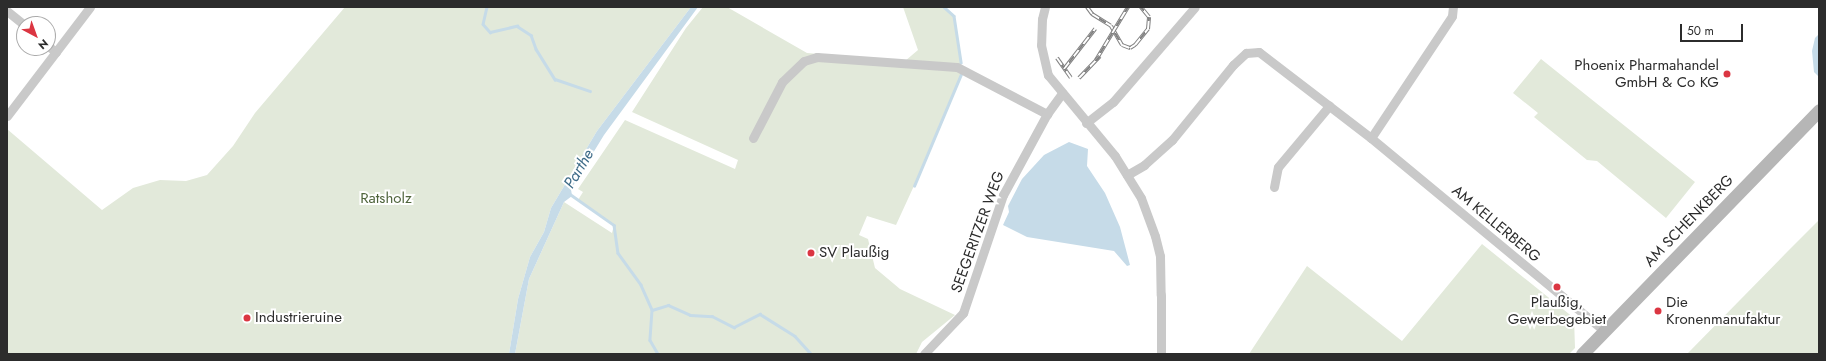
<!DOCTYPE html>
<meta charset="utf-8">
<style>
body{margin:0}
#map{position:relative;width:1826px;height:361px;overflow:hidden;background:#fff;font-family:Jost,sans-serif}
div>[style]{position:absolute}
.green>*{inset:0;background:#e2e9da}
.water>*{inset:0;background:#c6dbe8}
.stream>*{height:2.5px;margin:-1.25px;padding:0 1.25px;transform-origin:1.25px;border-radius:1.25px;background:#c6dbe8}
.minor>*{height:9px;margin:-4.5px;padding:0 4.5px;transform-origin:4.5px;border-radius:4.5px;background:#c9c9c9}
.secondary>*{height:13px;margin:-6.5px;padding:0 6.5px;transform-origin:6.5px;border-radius:6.5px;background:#b6b6b6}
.rail>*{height:4px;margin-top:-2px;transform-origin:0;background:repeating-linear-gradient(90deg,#fff 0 8px,#818181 0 16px);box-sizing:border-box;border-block:1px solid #818181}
.dots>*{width:11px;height:11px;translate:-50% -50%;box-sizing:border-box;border:2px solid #fff;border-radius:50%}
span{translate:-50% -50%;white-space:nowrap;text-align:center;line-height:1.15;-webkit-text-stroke:4px #fff;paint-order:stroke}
.poi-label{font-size:15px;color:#2c2c2c}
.right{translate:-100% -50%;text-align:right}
.left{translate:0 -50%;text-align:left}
.park-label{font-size:15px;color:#4f643c}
.street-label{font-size:15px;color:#2c2c2c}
.water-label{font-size:16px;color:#3f6c89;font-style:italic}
.frame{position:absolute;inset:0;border:8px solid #2c2c2c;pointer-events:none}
.north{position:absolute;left:16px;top:16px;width:40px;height:40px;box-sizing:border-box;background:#fff;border:1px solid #ababab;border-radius:50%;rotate:139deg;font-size:11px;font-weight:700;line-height:16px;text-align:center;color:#2c2c2c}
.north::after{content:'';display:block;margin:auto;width:14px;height:18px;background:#db3642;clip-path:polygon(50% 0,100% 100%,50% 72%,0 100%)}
.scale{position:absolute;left:1680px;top:24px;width:63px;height:18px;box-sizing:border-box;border:2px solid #2c2c2c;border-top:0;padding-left:5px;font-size:12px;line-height:14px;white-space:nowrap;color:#2c2c2c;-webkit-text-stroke:3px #fff;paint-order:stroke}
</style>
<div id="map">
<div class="green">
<div style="clip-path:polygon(345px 7px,691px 7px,597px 131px,551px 208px,544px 232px,530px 257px,518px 299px,509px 354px,7px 354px,7px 129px,102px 210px,133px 188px,160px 180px,186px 181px,207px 175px,233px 146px,255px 113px)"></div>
<div style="clip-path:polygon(703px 7px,727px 7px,807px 53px,905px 61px,918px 50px,903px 7px,944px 7px,954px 16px,961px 62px,961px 74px,935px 140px,896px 225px,867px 216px,859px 235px,868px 239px,875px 268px,900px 289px,955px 315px,922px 342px,916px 354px,515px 354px,529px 279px,564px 202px,612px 233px,614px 225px,578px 200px,583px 192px,578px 189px,625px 120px,735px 169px,738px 160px,632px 112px,686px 28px)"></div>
<div style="clip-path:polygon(1541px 59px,1695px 182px,1666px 218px,1597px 161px,1587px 160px,1534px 117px,1538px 113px,1513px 93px)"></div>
<div style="clip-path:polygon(1819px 220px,1819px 354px,1687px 354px,1788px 251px)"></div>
<div style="clip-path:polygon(1482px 244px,1574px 318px,1575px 348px,1569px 354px,1249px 354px,1307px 266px,1402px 341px)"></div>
</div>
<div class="water">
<div style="clip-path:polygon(691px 7px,698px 7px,604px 135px,571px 189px,572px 196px,564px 202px,529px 279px,515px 354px,509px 354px,518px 299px,530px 257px,544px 232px,551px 208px,597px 131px)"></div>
<div style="clip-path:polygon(1819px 34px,1819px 77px,1814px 72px,1812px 51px,1815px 38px)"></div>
<div style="clip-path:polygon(1069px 142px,1088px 149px,1087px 166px,1105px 193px,1120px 227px,1130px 265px,1127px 266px,1114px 251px,1027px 237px,1003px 225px,1009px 212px,1008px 206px,1022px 179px,1044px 155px)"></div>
</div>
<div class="stream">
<div style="left:487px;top:7px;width:17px;rotate:103deg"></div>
<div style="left:483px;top:24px;width:11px;rotate:49deg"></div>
<div style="left:490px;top:32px;width:28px;rotate:-13deg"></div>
<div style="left:517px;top:26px;width:17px;rotate:33deg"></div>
<div style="left:531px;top:35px;width:15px;rotate:70deg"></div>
<div style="left:536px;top:49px;width:36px;rotate:58deg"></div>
<div style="left:555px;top:79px;width:37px;rotate:19deg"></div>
<div style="left:944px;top:7px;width:13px;rotate:42deg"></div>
<div style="left:954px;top:16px;width:47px;rotate:81.3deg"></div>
<div style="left:914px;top:186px;width:121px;rotate:-67.2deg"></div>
<div style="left:570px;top:194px;width:54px;rotate:35.2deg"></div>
<div style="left:614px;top:225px;width:28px;rotate:82deg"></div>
<div style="left:618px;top:253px;width:39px;rotate:54deg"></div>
<div style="left:641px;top:285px;width:27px;rotate:66deg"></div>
<div style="left:652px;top:310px;width:17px;rotate:-17deg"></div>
<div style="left:668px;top:305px;width:24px;rotate:24deg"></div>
<div style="left:690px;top:315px;width:22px;rotate:3deg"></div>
<div style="left:712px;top:316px;width:25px;rotate:27deg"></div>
<div style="left:734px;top:327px;width:29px;rotate:-27deg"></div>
<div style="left:760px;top:314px;width:41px;rotate:32.2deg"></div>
<div style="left:795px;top:336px;width:24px;rotate:48deg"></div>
<div style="left:652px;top:310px;width:30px;rotate:94deg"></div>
<div style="left:650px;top:340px;width:16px;rotate:60deg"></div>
</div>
<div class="minor">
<div style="left:1045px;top:7px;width:12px;rotate:104deg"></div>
<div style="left:1042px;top:19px;width:26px;rotate:92deg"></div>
<div style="left:1041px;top:45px;width:31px;rotate:77deg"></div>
<div style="left:1048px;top:75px;width:105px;rotate:50.4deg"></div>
<div style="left:1115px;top:156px;width:49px;rotate:58.2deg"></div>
<div style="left:1141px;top:198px;width:40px;rotate:69.8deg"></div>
<div style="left:1155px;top:236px;width:21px;rotate:76deg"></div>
<div style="left:1160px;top:256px;width:39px;rotate:89deg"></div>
<div style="left:1161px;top:295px;width:59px;rotate:90deg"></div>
<div style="left:7px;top:11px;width:22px;rotate:39deg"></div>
<div style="left:48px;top:46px;width:10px;rotate:37deg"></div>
<div style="left:7px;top:116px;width:137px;rotate:-52.7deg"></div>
<div style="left:1086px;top:123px;width:34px;rotate:-38deg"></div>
<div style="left:1113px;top:102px;width:125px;rotate:-49.2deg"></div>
<div style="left:753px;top:138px;width:63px;rotate:-62.6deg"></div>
<div style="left:782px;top:82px;width:30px;rotate:-44deg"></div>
<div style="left:804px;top:61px;width:14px;rotate:-17deg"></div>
<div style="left:817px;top:57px;width:140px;rotate:4.1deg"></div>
<div style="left:957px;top:67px;width:102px;rotate:27.6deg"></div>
<div style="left:1371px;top:138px;width:146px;rotate:-56.4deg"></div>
<div style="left:1452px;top:16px;width:9px;rotate:-84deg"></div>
<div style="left:1127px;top:175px;width:20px;rotate:-30deg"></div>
<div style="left:1144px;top:165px;width:38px;rotate:-42deg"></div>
<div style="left:1172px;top:140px;width:97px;rotate:-50.9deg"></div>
<div style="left:1233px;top:65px;width:18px;rotate:-43deg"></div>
<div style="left:1246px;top:53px;width:13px;rotate:-4deg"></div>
<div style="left:1259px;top:52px;width:141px;rotate:37.5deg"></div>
<div style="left:1371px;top:138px;width:303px;rotate:39.6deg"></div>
<div style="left:1274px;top:187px;width:20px;rotate:-79deg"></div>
<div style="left:1278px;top:167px;width:80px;rotate:-50.1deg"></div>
<div style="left:924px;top:354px;width:57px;rotate:-46.4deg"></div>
<div style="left:963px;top:313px;width:125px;rotate:-71.3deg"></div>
<div style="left:1003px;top:195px;width:92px;rotate:-61.5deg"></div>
<div style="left:1047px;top:114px;width:26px;rotate:-54deg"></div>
</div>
<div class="secondary">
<div style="left:1582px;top:354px;width:340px;rotate:-45.8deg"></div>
</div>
<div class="rail">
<div style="left:1087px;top:7px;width:9px;rotate:54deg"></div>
<div style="left:1092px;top:14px;width:22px;rotate:32deg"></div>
<div style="left:1111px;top:26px;width:22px;rotate:60deg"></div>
<div style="left:1122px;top:45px;width:9px;rotate:21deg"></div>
<div style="left:1130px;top:48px;width:6px;rotate:-31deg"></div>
<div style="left:1135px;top:45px;width:21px;rotate:-51deg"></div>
<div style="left:1148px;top:29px;width:12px;rotate:-85deg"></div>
<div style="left:1149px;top:17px;width:13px;rotate:-129deg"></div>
<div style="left:1057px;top:58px;width:24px;rotate:55deg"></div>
<div style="left:1096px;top:60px;width:62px;rotate:-58.9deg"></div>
<div style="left:1064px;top:69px;width:51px;rotate:-52.2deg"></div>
<div style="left:1079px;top:78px;width:30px;rotate:-46deg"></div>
</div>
<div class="dots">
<div style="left:1727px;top:74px;background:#db3642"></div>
<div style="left:811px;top:253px;background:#db3642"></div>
<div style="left:1557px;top:287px;background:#db3642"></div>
<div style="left:1658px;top:311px;background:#db3642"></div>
<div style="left:247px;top:318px;background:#db3642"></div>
</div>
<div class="poi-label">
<span class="right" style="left:1719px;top:74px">Phoenix Pharmahandel<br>GmbH &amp; Co KG</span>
<span class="left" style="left:819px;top:253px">SV Plaußig</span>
<span style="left:1557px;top:311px">Plaußig,<br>Gewerbegebiet</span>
<span class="left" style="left:1666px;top:311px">Die<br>Kronenmanufaktur</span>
<span class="left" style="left:255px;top:318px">Industrieruine</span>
</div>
<div class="park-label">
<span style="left:386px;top:199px">Ratsholz</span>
</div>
<div class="street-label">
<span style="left:1689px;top:221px;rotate:-46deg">AM SCHENKBERG</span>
<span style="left:1496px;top:224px;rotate:40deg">AM KELLERBERG</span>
<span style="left:978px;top:232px;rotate:-70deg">SEEGERITZER WEG</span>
</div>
<div class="water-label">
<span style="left:579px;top:169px;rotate:-59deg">Parthe</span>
</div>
<div class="frame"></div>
<div class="north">N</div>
<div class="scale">50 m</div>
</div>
